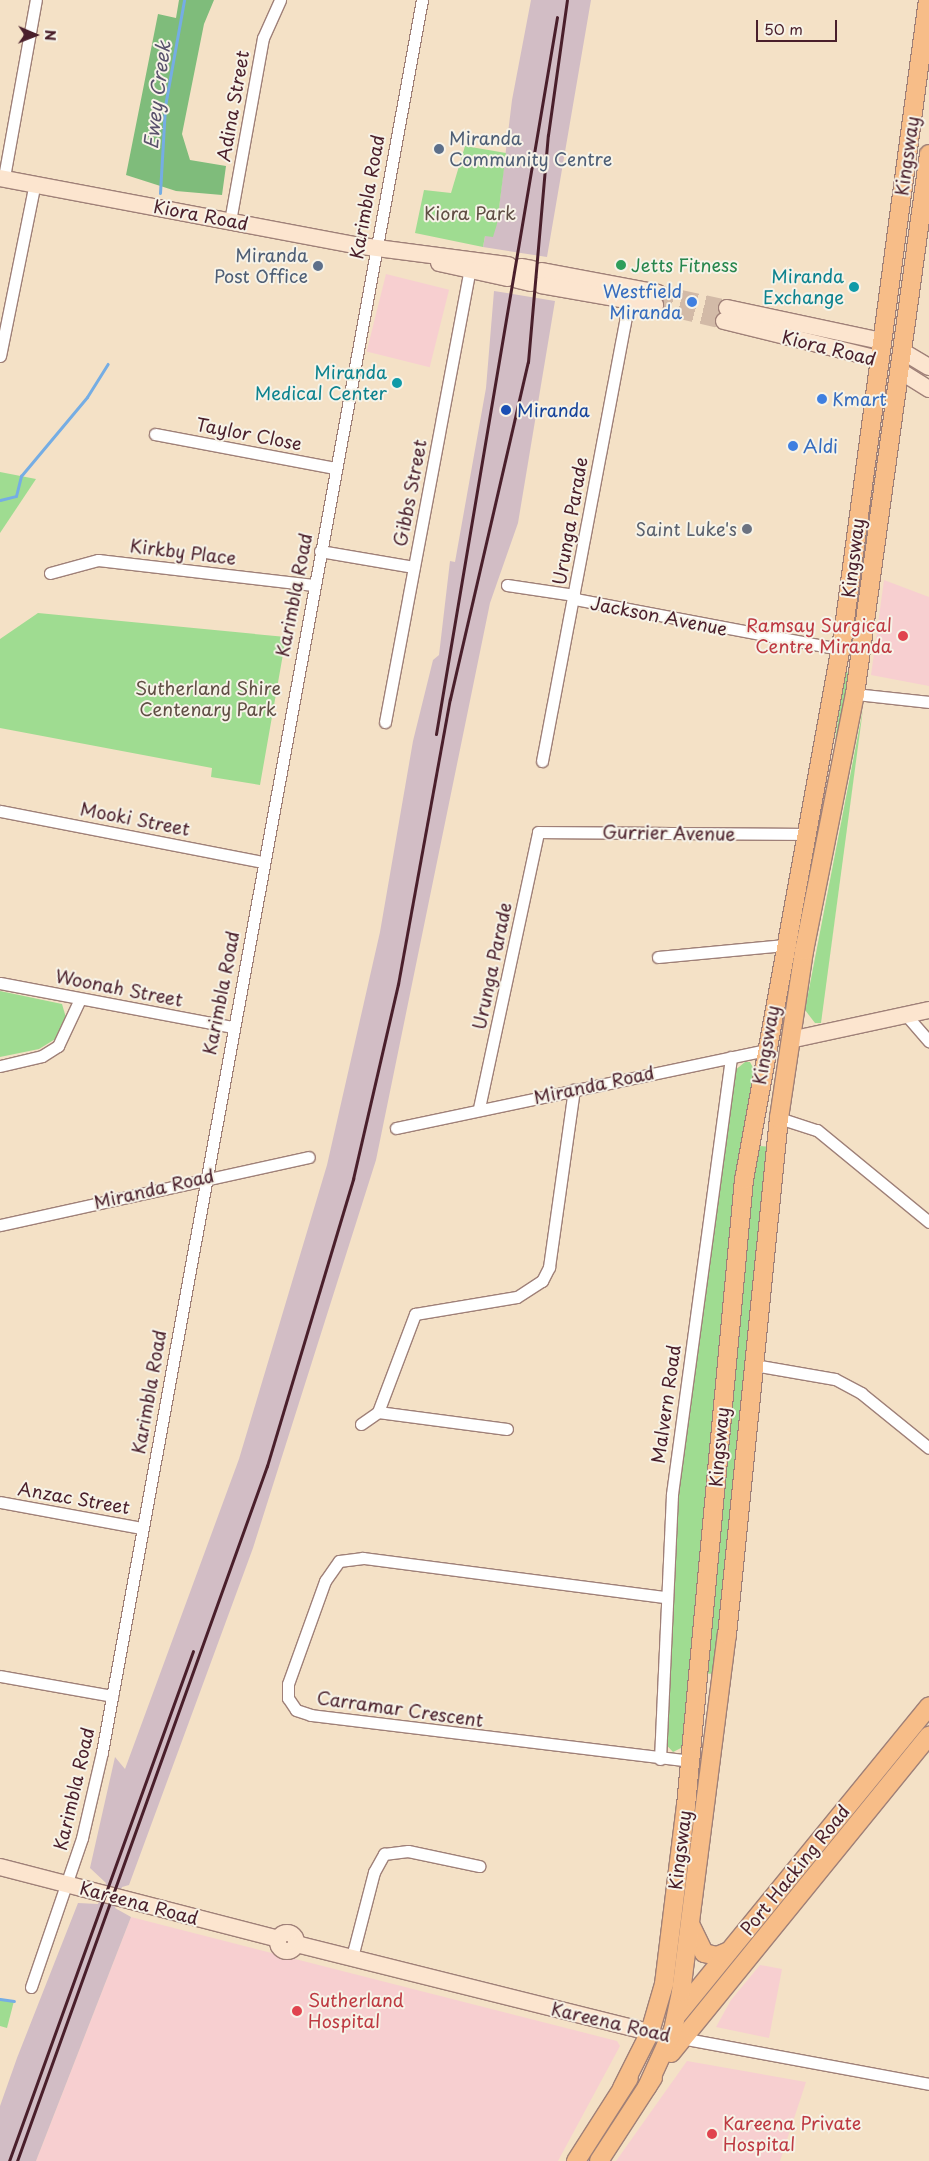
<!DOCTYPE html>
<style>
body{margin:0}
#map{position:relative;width:929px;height:2161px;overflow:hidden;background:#f4e1c6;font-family:"Playpen Sans",sans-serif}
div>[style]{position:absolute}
.built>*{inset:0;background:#f7cfd0;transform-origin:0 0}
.industrial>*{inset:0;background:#d2bdc5}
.green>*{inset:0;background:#9fdc91}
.forest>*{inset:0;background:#7fbc7b}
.stream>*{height:3px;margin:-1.5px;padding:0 1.5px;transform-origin:1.5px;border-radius:1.5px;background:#75ade4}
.secondary-tunnel>*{height:16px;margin-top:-8px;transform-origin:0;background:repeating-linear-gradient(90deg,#d2baa7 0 16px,transparent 0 24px)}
.roads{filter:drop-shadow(1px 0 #9f8078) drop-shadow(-1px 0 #9f8078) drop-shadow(0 1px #9f8078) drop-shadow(0 -1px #9f8078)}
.street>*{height:11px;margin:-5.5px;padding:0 5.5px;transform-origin:5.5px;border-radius:5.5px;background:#fff}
.secondary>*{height:16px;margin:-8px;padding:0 8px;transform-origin:8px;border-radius:8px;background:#fce5cf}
.secondary>.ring{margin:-8px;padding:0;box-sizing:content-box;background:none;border:16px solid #fce5cf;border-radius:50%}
.primary>*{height:18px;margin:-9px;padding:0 9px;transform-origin:9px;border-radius:9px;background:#f7bd88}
.rail>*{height:3px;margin:-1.5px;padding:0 1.5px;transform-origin:1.5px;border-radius:1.5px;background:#4a1f2b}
.dots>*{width:14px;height:14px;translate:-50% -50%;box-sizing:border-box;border:2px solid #f7f3e8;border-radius:50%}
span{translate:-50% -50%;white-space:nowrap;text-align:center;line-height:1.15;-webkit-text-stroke:4px #f7f3e8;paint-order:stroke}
.street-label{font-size:18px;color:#4a1f2b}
.service-label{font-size:18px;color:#4e5e75}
.left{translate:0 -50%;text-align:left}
.right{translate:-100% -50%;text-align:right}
.park-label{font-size:18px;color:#5f4e44}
.leisure-label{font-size:18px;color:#27864d}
.culture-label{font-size:18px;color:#0d838f}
.shop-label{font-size:18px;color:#366cbe}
.transit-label{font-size:18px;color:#164399}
.worship-label{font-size:18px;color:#5b616d}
.health-label{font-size:18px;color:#be3a42}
.water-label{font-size:19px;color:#59516c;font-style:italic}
.north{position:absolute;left:10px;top:10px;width:50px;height:50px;-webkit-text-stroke:4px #f7f3e8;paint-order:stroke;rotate:91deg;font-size:14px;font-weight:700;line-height:20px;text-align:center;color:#4a1f2b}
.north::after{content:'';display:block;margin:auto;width:18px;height:22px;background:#4a1f2b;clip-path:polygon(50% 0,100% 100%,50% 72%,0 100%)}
.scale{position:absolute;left:756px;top:20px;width:81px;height:22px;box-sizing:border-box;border:2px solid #4a1f2b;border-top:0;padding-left:6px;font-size:15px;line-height:18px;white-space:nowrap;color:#4a1f2b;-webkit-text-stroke:4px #f7f3e8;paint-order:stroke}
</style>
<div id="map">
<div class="built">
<div style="left:386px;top:274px;width:65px;height:80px;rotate:14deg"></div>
<div style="clip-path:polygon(884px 580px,929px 597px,929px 686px,871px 675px)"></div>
<div style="clip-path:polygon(131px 1917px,617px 2041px,620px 2046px,558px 2161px,36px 2161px)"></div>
<div style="clip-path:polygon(760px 1965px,782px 1969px,769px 2038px,716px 2027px,731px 2000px)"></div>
<div style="clip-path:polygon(687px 2061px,806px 2082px,780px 2161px,616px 2161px)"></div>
</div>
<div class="industrial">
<div style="clip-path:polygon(531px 0,591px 0,547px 257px,483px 247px,485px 236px,497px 224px,512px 100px)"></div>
<div style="clip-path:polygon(494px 291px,555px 301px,518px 523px,490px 603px,376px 1160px,253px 1548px,129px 1885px,122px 1887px,115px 1908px,131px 1917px,36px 2161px,0 2161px,0 2106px,17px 2058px,78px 1903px,98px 1904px,106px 1883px,90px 1868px,115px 1757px,125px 1769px,239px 1459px,327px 1165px,380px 932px,413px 741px,433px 660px,439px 655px,450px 561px,455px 562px,486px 388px)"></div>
</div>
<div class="green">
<div style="clip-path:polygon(465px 146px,506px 153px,497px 224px,493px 237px,485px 236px,483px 247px,415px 233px,424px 190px,451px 193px)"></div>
<div style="clip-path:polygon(0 472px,36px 479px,0 533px)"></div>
<div style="clip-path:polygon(38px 613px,286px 637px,260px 785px,211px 777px,212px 768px,0 728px,0 639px)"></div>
<div style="clip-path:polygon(846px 667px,849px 678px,844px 711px,835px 740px)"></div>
<div style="clip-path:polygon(863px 709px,821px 1023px,815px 1023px,805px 1010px)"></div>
<div style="clip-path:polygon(0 991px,62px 1004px,67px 1021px,57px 1038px,39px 1049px,0 1057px)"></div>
<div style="clip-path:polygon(745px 1062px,750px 1062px,760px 1081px,743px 1203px,759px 1146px,776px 1147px,715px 1674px,698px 1673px,683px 1747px,673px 1752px,660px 1738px,664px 1597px,728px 1076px)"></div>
<div style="clip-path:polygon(0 1999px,14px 2001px,7px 2028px,0 2026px)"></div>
</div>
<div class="forest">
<div style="clip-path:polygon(179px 0,214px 0,204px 24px,182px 134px,190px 160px,226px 166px,222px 195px,176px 191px,126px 175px,158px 14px,176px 18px)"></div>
</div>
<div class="stream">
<div style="left:160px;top:193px;width:87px;rotate:-86.7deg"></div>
<div style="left:165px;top:106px;width:108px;rotate:-79.8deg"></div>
<div style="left:0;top:500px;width:16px;rotate:-14deg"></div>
<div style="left:16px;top:496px;width:21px;rotate:-76deg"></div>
<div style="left:21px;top:476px;width:103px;rotate:-50.1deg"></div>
<div style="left:87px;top:397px;width:39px;rotate:-58deg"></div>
<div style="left:0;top:1999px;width:14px;rotate:8deg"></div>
</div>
<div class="secondary-tunnel">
<div style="left:658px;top:293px;width:71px;rotate:12.3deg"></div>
<div style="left:655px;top:305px;width:71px;rotate:13.1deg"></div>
</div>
<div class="roads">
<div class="street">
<div style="left:4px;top:177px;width:180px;rotate:-79.8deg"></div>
<div style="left:230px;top:221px;width:186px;rotate:-79.8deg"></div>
<div style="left:263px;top:38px;width:42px;rotate:-65.9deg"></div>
<div style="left:0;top:356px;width:177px;rotate:-78.6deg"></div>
<div style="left:155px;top:434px;width:183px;rotate:10.7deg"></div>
<div style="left:320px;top:551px;width:95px;rotate:9.7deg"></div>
<div style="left:50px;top:573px;width:50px;rotate:-15.2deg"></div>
<div style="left:98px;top:560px;width:217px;rotate:6.6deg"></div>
<div style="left:507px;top:585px;width:68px;rotate:8.5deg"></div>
<div style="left:575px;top:599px;width:270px;rotate:10.7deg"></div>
<div style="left:855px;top:694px;width:74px;rotate:6.2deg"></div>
<div style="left:385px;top:722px;width:459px;rotate:-79.4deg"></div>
<div style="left:542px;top:761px;width:475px;rotate:-79.3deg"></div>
<div style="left:0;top:811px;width:268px;rotate:11deg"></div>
<div style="left:658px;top:957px;width:127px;rotate:-5.4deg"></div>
<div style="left:0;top:983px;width:236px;rotate:10.7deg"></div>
<div style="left:906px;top:1015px;width:35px;rotate:49deg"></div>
<div style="left:0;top:1066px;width:43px;rotate:-13.4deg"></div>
<div style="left:42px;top:1056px;width:19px;rotate:-32deg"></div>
<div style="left:58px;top:1046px;width:52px;rotate:-64.9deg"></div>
<div style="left:479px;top:1108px;width:282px;rotate:-77.9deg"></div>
<div style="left:538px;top:832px;width:268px;rotate:0.4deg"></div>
<div style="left:779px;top:1118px;width:40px;rotate:18deg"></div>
<div style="left:817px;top:1130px;width:145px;rotate:39.4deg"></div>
<div style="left:396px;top:1128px;width:377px;rotate:-11.9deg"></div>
<div style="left:0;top:1225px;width:316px;rotate:-12.4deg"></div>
<div style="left:754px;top:1365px;width:82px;rotate:9.8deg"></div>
<div style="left:835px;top:1379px;width:30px;rotate:28deg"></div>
<div style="left:861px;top:1393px;width:87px;rotate:39deg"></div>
<div style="left:378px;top:1412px;width:105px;rotate:-69.3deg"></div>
<div style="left:415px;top:1314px;width:103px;rotate:-9.5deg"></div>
<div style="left:517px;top:1297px;width:30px;rotate:-33deg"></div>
<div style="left:542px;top:1281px;width:16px;rotate:-63deg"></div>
<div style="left:549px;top:1267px;width:179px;rotate:-82deg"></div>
<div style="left:361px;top:1424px;width:21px;rotate:-35deg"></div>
<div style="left:378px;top:1412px;width:130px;rotate:7.5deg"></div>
<div style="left:0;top:1502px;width:144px;rotate:10.4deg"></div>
<div style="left:664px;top:1597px;width:304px;rotate:-172.6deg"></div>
<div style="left:363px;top:1558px;width:24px;rotate:173deg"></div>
<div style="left:339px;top:1561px;width:24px;rotate:125deg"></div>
<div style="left:325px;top:1581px;width:109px;rotate:109.8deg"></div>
<div style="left:288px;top:1684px;width:14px;rotate:90deg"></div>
<div style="left:288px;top:1698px;width:14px;rotate:56deg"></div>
<div style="left:296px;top:1710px;width:16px;rotate:18deg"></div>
<div style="left:311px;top:1715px;width:382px;rotate:6.9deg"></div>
<div style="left:0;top:1676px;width:114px;rotate:10.1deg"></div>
<div style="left:660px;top:1759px;width:265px;rotate:-87.4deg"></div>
<div style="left:672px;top:1494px;width:441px;rotate:-82.3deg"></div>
<div style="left:352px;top:1957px;width:88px;rotate:-75.5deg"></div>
<div style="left:374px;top:1872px;width:21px;rotate:-61deg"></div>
<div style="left:384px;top:1854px;width:24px;rotate:-7deg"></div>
<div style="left:408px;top:1851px;width:73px;rotate:11.9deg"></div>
<div style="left:31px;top:1987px;width:157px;rotate:-71.1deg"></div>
<div style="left:82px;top:1838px;width:88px;rotate:-76.9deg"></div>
<div style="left:102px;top:1752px;width:1781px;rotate:-79.65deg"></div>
<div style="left:681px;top:2038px;width:252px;rotate:10.5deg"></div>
</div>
<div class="secondary">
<div style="left:0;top:178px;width:360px;rotate:10.7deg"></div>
<div style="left:354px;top:245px;width:156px;rotate:7.4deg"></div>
<div style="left:439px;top:263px;width:70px;rotate:12.4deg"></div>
<div style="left:521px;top:267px;width:11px;rotate:10deg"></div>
<div style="left:542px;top:271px;width:118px;rotate:10.7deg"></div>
<div style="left:518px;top:280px;width:13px;rotate:13deg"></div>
<div style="left:541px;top:285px;width:116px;rotate:10deg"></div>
<div style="left:727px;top:308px;width:157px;rotate:12.1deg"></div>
<div style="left:724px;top:321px;width:160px;rotate:13.8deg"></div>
<div style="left:902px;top:351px;width:31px;rotate:31deg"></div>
<div style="left:900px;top:371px;width:34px;rotate:32deg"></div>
<div style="left:790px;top:1040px;width:142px;rotate:-12.2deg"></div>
<div style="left:0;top:1867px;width:287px;rotate:14.5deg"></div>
<div class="ring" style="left:278px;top:1933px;width:2px;height:2px"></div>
<div style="left:296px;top:1944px;width:365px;rotate:14deg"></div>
</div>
<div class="primary">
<div style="left:691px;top:1926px;width:30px;rotate:64deg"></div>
<div style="left:704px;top:1953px;width:13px;rotate:13deg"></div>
<div style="left:717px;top:1956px;width:13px;rotate:-23deg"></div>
<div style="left:678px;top:2014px;width:397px;rotate:-50.8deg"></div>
<div style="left:671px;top:2053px;width:409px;rotate:-50.9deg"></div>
<div style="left:647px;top:2087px;width:63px;rotate:-65.5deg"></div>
<div style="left:673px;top:2030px;width:39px;rotate:-78deg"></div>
<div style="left:681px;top:1992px;width:360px;rotate:-82.7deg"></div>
<div style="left:727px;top:1635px;width:520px;rotate:-84.26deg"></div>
<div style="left:779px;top:1118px;width:169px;rotate:-81.5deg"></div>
<div style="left:804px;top:951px;width:262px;rotate:-78.8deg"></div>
<div style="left:855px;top:694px;width:545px;rotate:-82.2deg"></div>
<div style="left:622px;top:2088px;width:63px;rotate:-63.4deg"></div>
<div style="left:650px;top:2032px;width:50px;rotate:-73.7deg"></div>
<div style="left:664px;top:1984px;width:179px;rotate:-83deg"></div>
<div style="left:686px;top:1806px;width:629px;rotate:-84.71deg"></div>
<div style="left:744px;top:1180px;width:554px;rotate:-79.7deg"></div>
<div style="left:843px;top:635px;width:641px;rotate:-82.38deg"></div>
<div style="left:576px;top:2161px;width:98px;rotate:-57.4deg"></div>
<div style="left:599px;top:2161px;width:99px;rotate:-57deg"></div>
</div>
</div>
<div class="rail">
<div style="left:436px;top:734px;width:727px;rotate:-80.42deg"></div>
<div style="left:9px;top:2161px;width:542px;rotate:-70.16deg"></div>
<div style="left:17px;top:2161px;width:739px;rotate:-70.22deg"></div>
<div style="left:267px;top:1466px;width:300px;rotate:-73.3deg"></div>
<div style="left:353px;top:1179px;width:200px;rotate:-77deg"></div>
<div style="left:398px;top:984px;width:290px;rotate:-79.7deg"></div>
<div style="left:450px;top:699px;width:346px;rotate:-77deg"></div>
<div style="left:528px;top:362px;width:228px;rotate:-85deg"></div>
<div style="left:548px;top:135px;width:136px;rotate:-82deg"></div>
</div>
<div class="dots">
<div style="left:439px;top:149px;background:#5c6f8a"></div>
<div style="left:621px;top:265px;background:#2e9e5b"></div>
<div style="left:318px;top:266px;background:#5c6f8a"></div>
<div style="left:854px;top:287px;background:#0f9aa8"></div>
<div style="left:692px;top:302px;background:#3f7fe0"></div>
<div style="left:397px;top:383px;background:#0f9aa8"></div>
<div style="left:822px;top:399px;background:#3f7fe0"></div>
<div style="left:506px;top:410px;background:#1a4fb4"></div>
<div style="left:793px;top:446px;background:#3f7fe0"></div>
<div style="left:747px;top:529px;background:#6b7280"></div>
<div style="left:903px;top:636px;background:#e0444e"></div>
<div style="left:297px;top:2011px;background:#e0444e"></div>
<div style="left:712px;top:2134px;background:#e0444e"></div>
</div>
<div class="street-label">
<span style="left:233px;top:106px;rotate:-80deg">Adina Street</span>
<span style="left:907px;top:156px;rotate:-82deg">Kingsway</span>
<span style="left:367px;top:197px;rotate:-80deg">Karimbla Road</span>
<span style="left:201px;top:215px;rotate:11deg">Kiora Road</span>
<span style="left:829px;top:348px;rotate:14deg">Kiora Road</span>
<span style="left:249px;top:434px;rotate:11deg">Taylor Close</span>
<span style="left:410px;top:493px;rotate:-79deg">Gibbs Street</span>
<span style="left:570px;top:521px;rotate:-80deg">Urunga Parade</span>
<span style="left:183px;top:552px;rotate:7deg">Kirkby Place</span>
<span style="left:853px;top:558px;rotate:-83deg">Kingsway</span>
<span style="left:294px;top:595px;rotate:-79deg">Karimbla Road</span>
<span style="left:659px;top:616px;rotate:11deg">Jackson Avenue</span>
<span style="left:135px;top:819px;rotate:11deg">Mooki Street</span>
<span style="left:669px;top:833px;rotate:1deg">Gurrier Avenue</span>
<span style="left:492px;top:966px;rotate:-78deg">Urunga Parade</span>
<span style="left:119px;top:988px;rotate:11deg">Woonah Street</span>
<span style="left:221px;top:993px;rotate:-79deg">Karimbla Road</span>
<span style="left:766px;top:1045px;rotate:-80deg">Kingsway</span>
<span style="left:594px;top:1085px;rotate:-12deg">Miranda Road</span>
<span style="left:154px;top:1189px;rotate:-13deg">Miranda Road</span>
<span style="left:149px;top:1392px;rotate:-80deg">Karimbla Road</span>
<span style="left:666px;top:1404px;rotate:-82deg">Malvern Road</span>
<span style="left:719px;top:1447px;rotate:-85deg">Kingsway</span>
<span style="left:74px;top:1498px;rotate:10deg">Anzac Street</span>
<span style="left:400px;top:1709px;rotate:8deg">Carramar Crescent</span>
<span style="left:74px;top:1789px;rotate:-77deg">Karimbla Road</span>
<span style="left:680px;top:1850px;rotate:-83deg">Kingsway</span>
<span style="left:795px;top:1870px;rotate:-51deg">Port Hacking Road</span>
<span style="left:139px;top:1903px;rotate:15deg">Kareena Road</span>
<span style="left:611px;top:2022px;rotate:13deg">Kareena Road</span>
</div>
<div class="service-label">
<span class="left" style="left:449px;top:149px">Miranda<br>Community Centre</span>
<span class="right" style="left:308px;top:266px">Miranda<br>Post Office</span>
</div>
<div class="park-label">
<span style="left:470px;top:213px">Kiora Park</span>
<span style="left:208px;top:699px">Sutherland Shire<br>Centenary Park</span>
</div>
<div class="leisure-label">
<span class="left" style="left:631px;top:265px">Jetts Fitness</span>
</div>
<div class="culture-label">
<span class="right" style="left:844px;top:287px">Miranda<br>Exchange</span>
<span class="right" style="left:387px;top:383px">Miranda<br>Medical Center</span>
</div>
<div class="shop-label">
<span class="right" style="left:682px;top:302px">Westfield<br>Miranda</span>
<span class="left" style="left:832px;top:399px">Kmart</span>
<span class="left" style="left:803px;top:446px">Aldi</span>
</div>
<div class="transit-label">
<span class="left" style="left:517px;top:410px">Miranda</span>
</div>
<div class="worship-label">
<span class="right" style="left:737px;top:529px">Saint Luke's</span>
</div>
<div class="health-label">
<span class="right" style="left:892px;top:636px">Ramsay Surgical<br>Centre Miranda</span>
<span class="left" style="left:308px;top:2011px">Sutherland<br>Hospital</span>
<span class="left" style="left:723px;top:2134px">Kareena Private<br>Hospital</span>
</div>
<div class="water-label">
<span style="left:157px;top:95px;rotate:-83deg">Ewey Creek</span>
</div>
<div class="north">N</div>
<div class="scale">50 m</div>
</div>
